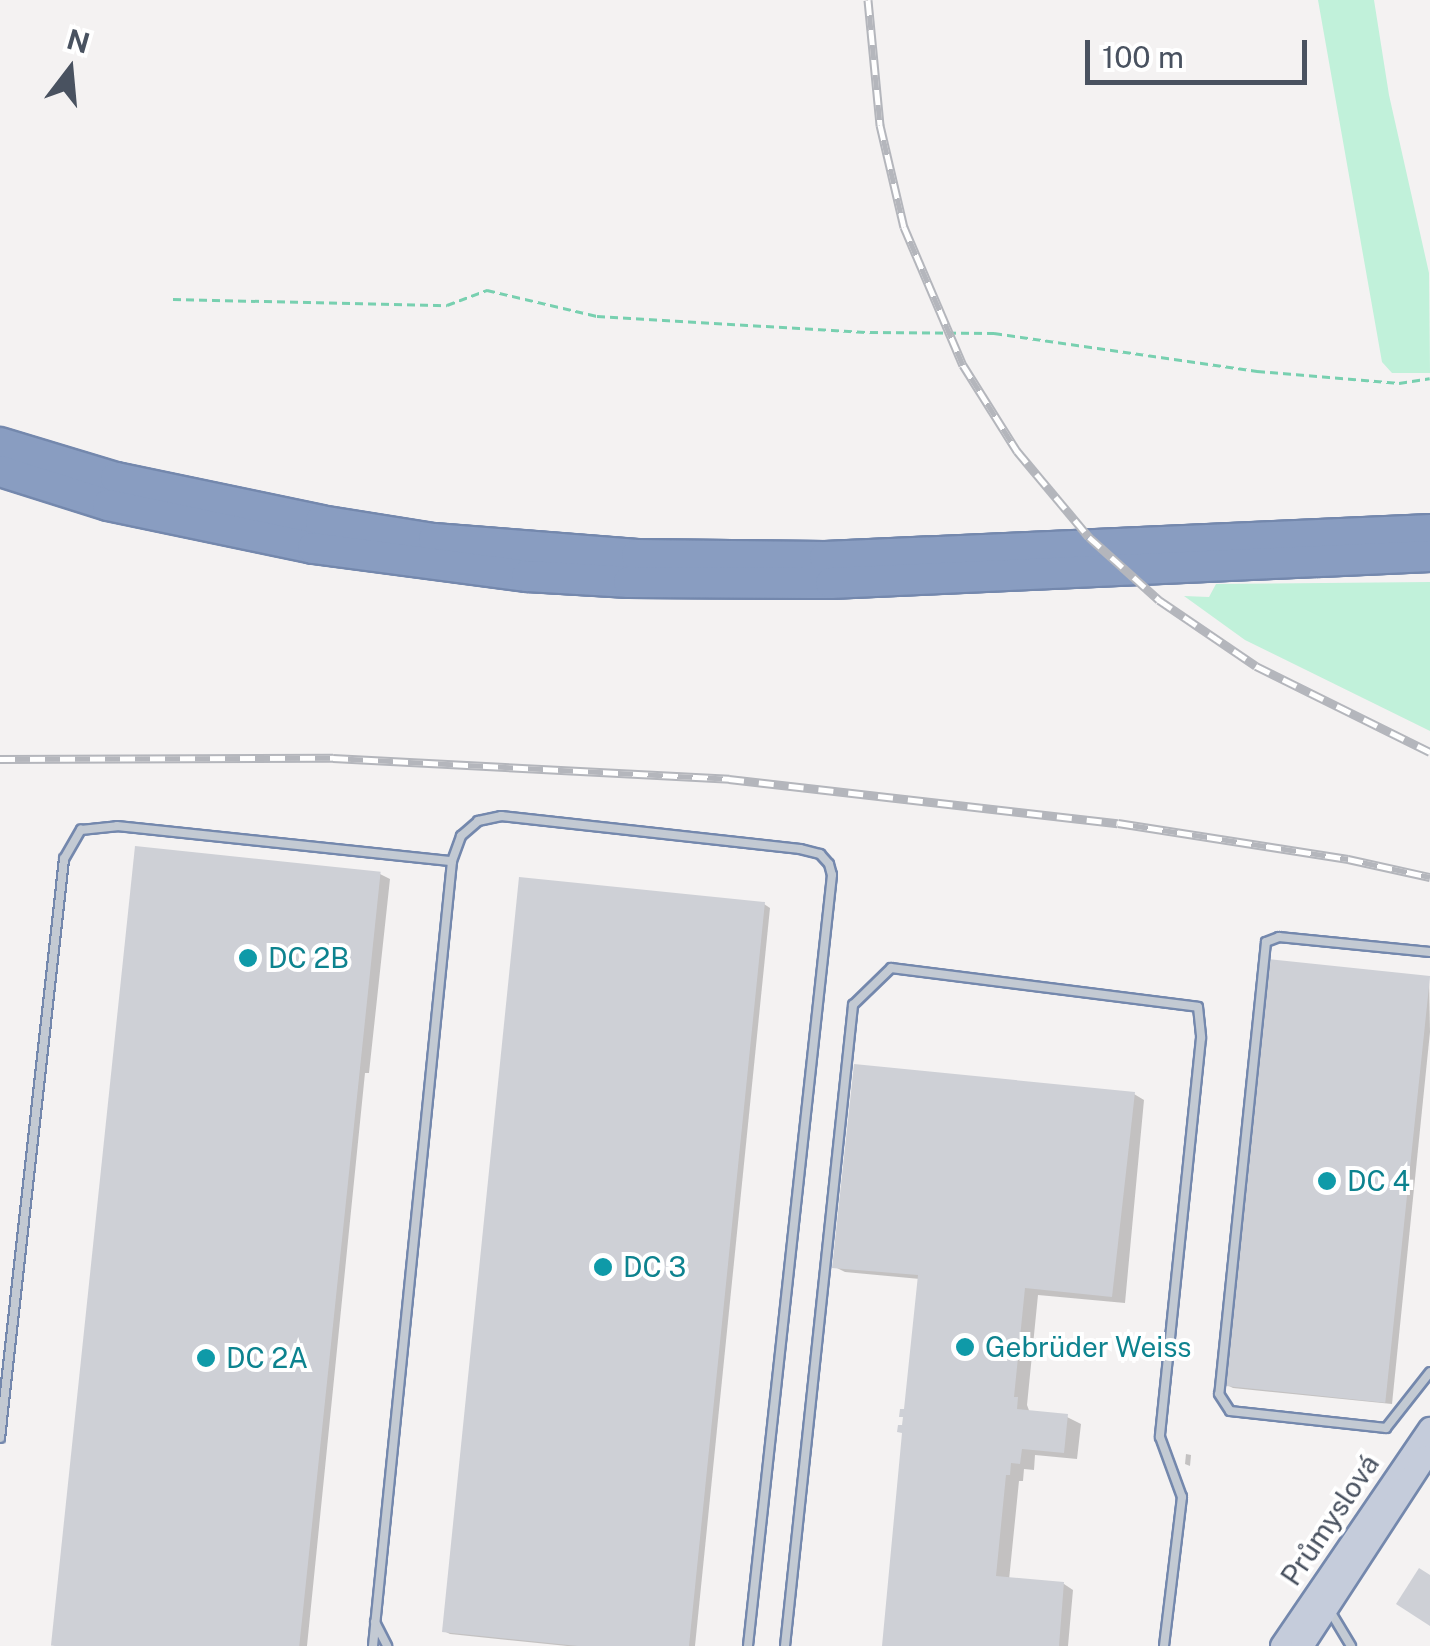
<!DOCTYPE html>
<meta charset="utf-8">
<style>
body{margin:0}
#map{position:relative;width:1430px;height:1646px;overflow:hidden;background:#f4f2f2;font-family:"Public Sans",sans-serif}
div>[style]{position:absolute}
.green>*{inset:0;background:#c1f1da}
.shadow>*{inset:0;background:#0003}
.building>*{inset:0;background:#ced0d6;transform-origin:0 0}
.path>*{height:2.5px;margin-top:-1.25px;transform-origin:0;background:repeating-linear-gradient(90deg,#78d0b0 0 8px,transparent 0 13px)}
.roads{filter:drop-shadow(2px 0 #7488ad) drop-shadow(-2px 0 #7488ad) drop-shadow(0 2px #7488ad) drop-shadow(0 -2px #7488ad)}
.lane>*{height:8px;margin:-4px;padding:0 4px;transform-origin:4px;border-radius:4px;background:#c3cad3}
.secondary>*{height:22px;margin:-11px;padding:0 11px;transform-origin:11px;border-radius:11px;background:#c5ccdb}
.highway>*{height:30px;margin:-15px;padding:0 15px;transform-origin:15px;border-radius:15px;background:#899dc1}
.rail>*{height:9px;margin-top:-4.5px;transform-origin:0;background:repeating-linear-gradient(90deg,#fff 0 15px,#b4b6bc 0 30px);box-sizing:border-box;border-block:2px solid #b4b6bc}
.dots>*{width:28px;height:28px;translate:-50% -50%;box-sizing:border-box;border:5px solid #fff;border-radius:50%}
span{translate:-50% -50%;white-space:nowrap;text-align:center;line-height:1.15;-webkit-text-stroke:8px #fff;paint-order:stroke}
.culture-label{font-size:28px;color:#0d838f}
.left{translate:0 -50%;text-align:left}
.street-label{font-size:28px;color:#495260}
.north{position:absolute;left:20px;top:20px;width:100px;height:100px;-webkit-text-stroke:8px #fff;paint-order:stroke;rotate:16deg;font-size:28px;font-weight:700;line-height:40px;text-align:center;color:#495260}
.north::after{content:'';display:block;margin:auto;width:35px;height:45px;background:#495260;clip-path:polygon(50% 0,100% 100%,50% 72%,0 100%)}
.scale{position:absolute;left:1085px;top:40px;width:222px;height:45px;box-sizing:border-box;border:5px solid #495260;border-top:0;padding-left:12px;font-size:30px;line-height:35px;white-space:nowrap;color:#495260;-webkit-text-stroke:8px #fff;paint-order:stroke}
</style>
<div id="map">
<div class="green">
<div style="clip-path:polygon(1318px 0,1374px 0,1389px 95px,1429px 273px,1430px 373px,1392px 373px,1382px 362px)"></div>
<div style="clip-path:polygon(1430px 582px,1430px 731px,1245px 640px,1184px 596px,1209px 597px,1216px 584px)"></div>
</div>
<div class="shadow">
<div style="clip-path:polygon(380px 874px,390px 879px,369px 1073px,365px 1073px,307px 1646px,55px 1646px)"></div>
<div style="clip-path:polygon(764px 904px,770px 908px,695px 1646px,567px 1646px,450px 1634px,444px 1631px)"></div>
<div style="clip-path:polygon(1429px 977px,1430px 1032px,1392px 1404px,1233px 1388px,1227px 1385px)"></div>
<div style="clip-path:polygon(1134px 1094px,1144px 1100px,1125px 1303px,1038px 1295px,1027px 1405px,1030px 1413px,1067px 1417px,1081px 1424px,1077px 1459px,1035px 1455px,1034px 1470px,1024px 1469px,1023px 1481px,1019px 1481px,1009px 1580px,1064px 1584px,1073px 1590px,1068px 1646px,885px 1646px,920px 1279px,845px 1272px,835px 1267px)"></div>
<div style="clip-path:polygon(1186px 1454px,1191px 1455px,1190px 1466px,1185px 1464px)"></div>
<div style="clip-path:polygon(1360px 1466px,1366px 1469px,1361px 1477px,1356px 1473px)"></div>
</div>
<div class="building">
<div style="left:135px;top:846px;width:247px;height:804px;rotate:6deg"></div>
<div style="clip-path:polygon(519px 877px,765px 902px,689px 1646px,578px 1646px,442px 1632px)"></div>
<div style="left:1268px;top:959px;width:163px;height:429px;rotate:6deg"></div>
<div style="clip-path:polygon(854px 1064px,1135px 1092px,1112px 1297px,1025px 1288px,1014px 1397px,1018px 1397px,1017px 1409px,1068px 1414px,1064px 1453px,1022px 1449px,1020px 1464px,1011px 1463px,1010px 1475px,1006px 1475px,996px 1576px,1064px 1582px,1059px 1646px,882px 1646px,902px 1433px,897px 1432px,898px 1425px,902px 1425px,903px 1417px,899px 1417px,900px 1409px,904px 1409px,918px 1275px,832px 1268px)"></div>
<div style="clip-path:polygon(1419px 1568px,1430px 1575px,1430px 1626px,1396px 1604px)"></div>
</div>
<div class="path">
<div style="left:173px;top:299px;width:274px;rotate:1.3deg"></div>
<div style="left:447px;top:305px;width:43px;rotate:-20.6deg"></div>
<div style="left:487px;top:290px;width:113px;rotate:13.3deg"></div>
<div style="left:597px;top:316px;width:273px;rotate:3.4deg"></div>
<div style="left:870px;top:332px;width:124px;rotate:0.5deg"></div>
<div style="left:994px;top:333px;width:266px;rotate:8.2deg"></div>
<div style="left:1257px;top:371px;width:143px;rotate:4.8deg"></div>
<div style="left:1399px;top:383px;width:31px;rotate:-9deg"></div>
</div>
<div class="roads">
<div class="lane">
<div style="left:1430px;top:952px;width:152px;rotate:-174.3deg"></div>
<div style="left:1279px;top:937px;width:14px;rotate:159deg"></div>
<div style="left:1266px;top:942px;width:454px;rotate:95.9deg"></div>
<div style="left:1219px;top:1394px;width:20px;rotate:57deg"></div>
<div style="left:1230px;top:1411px;width:157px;rotate:6.2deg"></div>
<div style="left:1386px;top:1428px;width:71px;rotate:-51.8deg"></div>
<div style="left:0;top:1438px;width:583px;rotate:-83.69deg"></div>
<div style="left:64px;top:859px;width:34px;rotate:-60deg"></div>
<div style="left:81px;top:830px;width:36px;rotate:-6deg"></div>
<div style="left:117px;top:826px;width:337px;rotate:6deg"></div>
<div style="left:1330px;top:1611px;width:41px;rotate:59deg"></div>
<div style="left:375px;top:1622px;width:27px;rotate:63deg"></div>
<div style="left:373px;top:1646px;width:789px;rotate:-84.25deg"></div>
<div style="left:452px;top:861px;width:27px;rotate:-70deg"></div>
<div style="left:461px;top:836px;width:23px;rotate:-41deg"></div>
<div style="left:478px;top:821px;width:24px;rotate:-12deg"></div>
<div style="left:501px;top:816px;width:301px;rotate:6.3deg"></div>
<div style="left:800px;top:849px;width:21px;rotate:14deg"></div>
<div style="left:820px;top:854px;width:13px;rotate:48deg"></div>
<div style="left:829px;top:864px;width:11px;rotate:75deg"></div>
<div style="left:832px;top:875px;width:776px;rotate:96.22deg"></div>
<div style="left:785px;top:1646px;width:645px;rotate:-83.94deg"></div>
<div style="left:853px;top:1005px;width:53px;rotate:-44.2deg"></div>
<div style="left:891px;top:968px;width:309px;rotate:7.2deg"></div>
<div style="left:1198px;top:1007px;width:31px;rotate:84deg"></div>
<div style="left:1201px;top:1038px;width:401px;rotate:95.9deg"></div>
<div style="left:1160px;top:1437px;width:64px;rotate:69.9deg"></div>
<div style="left:1182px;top:1497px;width:150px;rotate:96.9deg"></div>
</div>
<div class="secondary">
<div style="left:1282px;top:1646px;width:263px;rotate:-55.7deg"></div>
<div style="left:1302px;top:1646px;width:225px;rotate:-56.9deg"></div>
</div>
<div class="highway">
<div style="left:0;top:443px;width:121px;rotate:16.8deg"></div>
<div style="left:116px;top:478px;width:209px;rotate:11.8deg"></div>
<div style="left:321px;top:521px;width:114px;rotate:9.1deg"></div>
<div style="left:434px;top:539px;width:204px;rotate:4.5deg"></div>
<div style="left:637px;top:555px;width:188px;rotate:0.6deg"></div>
<div style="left:825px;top:557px;width:606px;rotate:-2.56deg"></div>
<div style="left:0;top:471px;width:113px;rotate:17.5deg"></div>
<div style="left:108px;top:505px;width:209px;rotate:11.8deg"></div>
<div style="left:313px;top:548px;width:216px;rotate:7.5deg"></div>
<div style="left:527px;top:576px;width:102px;rotate:3.4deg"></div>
<div style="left:629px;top:582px;width:202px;rotate:0.3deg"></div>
<div style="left:831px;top:583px;width:600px;rotate:-2.58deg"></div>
</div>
</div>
<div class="rail">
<div style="left:868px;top:0;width:126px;rotate:84.5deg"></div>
<div style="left:880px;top:125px;width:105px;rotate:76.8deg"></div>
<div style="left:904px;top:227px;width:150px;rotate:66.9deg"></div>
<div style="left:963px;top:365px;width:102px;rotate:57.9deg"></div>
<div style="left:1017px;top:451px;width:112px;rotate:50.1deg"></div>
<div style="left:1089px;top:537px;width:94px;rotate:42deg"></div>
<div style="left:1159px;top:600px;width:117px;rotate:34.2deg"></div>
<div style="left:1256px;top:666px;width:194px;rotate:26.3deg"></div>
<div style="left:0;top:759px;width:333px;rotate:-0.2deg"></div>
<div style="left:333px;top:758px;width:397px;rotate:3deg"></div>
<div style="left:729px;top:779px;width:391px;rotate:6.5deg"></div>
<div style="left:1118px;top:823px;width:233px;rotate:8.9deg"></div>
<div style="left:1348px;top:859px;width:84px;rotate:12.4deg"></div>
</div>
<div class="dots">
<div style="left:248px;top:958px;background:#0f9aa8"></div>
<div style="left:1327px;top:1181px;background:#0f9aa8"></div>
<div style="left:603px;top:1267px;background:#0f9aa8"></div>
<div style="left:965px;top:1347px;background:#0f9aa8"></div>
<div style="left:206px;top:1358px;background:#0f9aa8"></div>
</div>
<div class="culture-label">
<span class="left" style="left:268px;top:958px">DC 2B</span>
<span class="left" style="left:1347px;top:1181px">DC 4</span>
<span class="left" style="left:623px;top:1267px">DC 3</span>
<span class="left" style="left:985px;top:1347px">Gebrüder Weiss</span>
<span class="left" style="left:226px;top:1358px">DC 2A</span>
</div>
<div class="street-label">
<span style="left:1330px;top:1520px;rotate:-56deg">Průmyslová</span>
</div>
<div class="north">N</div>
<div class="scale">100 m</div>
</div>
